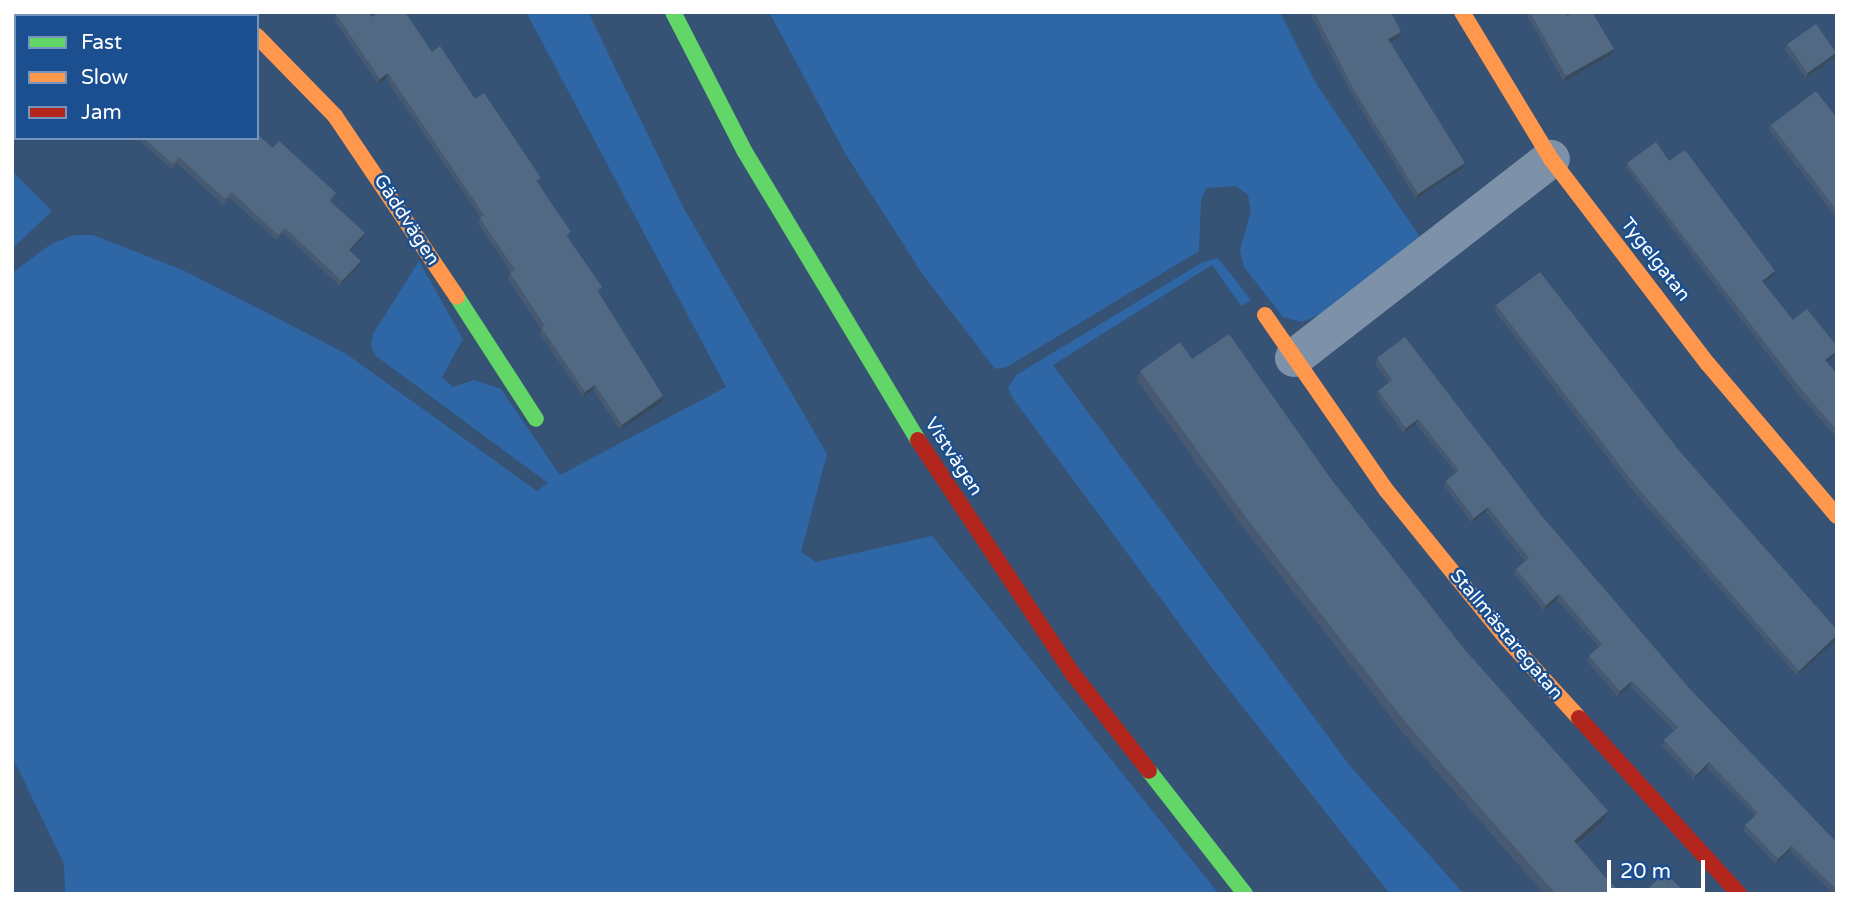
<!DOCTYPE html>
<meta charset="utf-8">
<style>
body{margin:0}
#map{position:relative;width:1849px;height:906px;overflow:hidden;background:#365274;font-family:"Varela Round",sans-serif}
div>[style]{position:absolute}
.green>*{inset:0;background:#2f66a5}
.street>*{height:38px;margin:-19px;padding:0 19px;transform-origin:19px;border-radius:19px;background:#7d92a8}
.fast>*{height:16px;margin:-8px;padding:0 8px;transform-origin:8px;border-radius:8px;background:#63d668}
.slow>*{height:16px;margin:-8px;padding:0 8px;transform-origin:8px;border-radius:8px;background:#ff974d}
.jam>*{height:16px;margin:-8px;padding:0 8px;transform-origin:8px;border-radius:8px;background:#b3261e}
.wall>*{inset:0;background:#475a72}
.shaded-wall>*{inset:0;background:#394a5c}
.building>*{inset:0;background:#526984;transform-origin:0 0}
span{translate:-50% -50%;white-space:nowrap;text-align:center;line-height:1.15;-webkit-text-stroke:5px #1b4f8f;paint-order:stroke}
.street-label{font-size:19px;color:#fff}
.frame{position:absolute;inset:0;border:14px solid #fff;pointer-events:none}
.legend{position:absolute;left:14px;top:14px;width:245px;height:126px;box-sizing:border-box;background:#1b4f8f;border:2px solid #7695bc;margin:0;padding:9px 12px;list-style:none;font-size:21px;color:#fff}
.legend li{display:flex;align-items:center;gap:14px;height:35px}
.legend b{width:35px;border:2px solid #7695bc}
.scale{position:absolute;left:1607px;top:860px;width:98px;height:32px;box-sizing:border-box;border:4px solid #fff;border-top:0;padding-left:9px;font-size:21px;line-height:24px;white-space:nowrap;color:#fff;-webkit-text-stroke:5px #1b4f8f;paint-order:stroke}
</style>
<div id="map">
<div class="green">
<div style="clip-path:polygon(526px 12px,588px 12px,683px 207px,827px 454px,801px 552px,816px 562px,932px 536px,1219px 894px,65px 894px,64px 864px,12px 756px,12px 273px,51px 244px,74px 235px,93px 235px,185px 271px,345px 353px,537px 491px,548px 483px,376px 356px,371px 346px,373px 334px,419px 261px,463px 339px,442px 377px,453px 387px,474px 380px,501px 389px,560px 475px,726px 387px)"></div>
<div style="clip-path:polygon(769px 12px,1280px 12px,1317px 85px,1422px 240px,1321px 314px,1302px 322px,1283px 317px,1244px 267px,1240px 250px,1251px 211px,1248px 195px,1236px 186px,1206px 188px,1201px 200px,1199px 251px,1007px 367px,995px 369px,923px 275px,845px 153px)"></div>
<div style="clip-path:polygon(12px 171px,52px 211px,12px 249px)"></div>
<div style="clip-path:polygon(1218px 258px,1251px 300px,1241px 306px,1212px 265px,1053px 365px,1350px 766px,1464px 894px,1390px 894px,1212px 668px,1012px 397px,1008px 388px,1016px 375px,1203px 262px)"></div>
</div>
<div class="street">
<div style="left:226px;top:12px;width:6px;rotate:39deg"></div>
<div style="left:1294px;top:358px;width:325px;rotate:-37.8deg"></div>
</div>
<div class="fast">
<div style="left:673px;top:12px;width:157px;rotate:62.8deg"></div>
<div style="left:745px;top:152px;width:336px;rotate:59deg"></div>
<div style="left:457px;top:297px;width:145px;rotate:57.1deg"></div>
<div style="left:1149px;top:771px;width:156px;rotate:52deg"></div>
</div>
<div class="slow">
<div style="left:1462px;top:12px;width:172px;rotate:58.8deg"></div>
<div style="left:1551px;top:159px;width:258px;rotate:52.6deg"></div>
<div style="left:1708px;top:364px;width:199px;rotate:49.7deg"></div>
<div style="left:257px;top:36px;width:112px;rotate:45.7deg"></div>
<div style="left:335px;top:116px;width:218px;rotate:56deg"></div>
<div style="left:1265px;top:315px;width:214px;rotate:55.3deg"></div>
<div style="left:1387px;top:491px;width:189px;rotate:51deg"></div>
<div style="left:1506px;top:638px;width:108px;rotate:47.6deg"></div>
</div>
<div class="jam">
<div style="left:918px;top:440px;width:281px;rotate:56.5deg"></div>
<div style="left:1073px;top:674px;width:123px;rotate:51.9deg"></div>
<div style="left:1579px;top:718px;width:238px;rotate:47.7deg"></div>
</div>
<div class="wall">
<div style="clip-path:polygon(12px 12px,101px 12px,105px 16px,16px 16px,16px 20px,12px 17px)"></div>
<div style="clip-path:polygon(1309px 12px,1391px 12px,1400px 37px,1390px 42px,1463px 168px,1416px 199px,1351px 93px)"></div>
<div style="clip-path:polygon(1525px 12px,1565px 12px,1567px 16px,1614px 49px,1612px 54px,1564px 82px)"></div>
<div style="clip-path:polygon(336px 14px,372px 17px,432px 52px,475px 99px,539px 183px,569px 237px,568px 238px,602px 287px,599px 293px,663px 396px,662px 402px,620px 430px,593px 390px,583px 397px,540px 334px,541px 329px,508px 279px,511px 272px,478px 224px,481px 218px,386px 79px,378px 84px,334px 20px)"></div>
<div style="clip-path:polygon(1787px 44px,1834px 58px,1806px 78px,1785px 50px)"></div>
<div style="clip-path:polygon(1837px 118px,1837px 219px,1769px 130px,1771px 125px)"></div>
<div style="clip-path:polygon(137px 138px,257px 138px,334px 198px,331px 202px,365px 233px,363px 238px,351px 251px,359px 266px,340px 286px,283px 233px,276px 240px,230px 198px,223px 205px,177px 163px,171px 169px)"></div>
<div style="clip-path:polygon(1669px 161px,1773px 276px,1763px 284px,1793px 320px,1837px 346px,1837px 354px,1827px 362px,1837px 374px,1837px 438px,1794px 389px,1626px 168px,1627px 163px)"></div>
<div style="clip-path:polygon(1496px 305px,1681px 453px,1837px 630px,1797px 676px,1634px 492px,1494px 310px)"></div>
<div style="clip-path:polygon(1377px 358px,1541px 515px,1688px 687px,1837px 843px,1837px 894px,1833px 894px,1790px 851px,1776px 864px,1743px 830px,1745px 825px,1755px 816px,1707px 768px,1694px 780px,1662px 746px,1664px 740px,1674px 731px,1630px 686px,1618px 697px,1587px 661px,1589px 656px,1599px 647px,1557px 600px,1544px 611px,1514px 574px,1516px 569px,1525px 561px,1486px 512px,1472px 523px,1444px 486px,1446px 481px,1456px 473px,1416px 424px,1404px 433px,1376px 396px,1378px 391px,1389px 383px,1375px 364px)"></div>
<div style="clip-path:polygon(1192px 359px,1331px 479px,1465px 650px,1608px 811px,1604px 821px,1577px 845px,1605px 877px,1622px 894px,1544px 894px,1403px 733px,1244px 529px,1137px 380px,1140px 371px)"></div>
</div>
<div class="shaded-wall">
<div style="clip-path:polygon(1401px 32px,1400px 37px,1387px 44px,1388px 39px)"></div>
<div style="clip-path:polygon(1614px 49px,1612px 54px,1564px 82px,1566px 76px)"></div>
<div style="clip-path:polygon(1836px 53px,1834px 58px,1806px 78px,1808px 73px)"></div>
<div style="clip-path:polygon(388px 73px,386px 79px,378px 84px,380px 79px)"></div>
<div style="clip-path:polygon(1465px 163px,1463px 168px,1416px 199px,1418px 194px)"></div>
<div style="clip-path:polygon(365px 233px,363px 238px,347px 255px,349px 250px)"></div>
<div style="clip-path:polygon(361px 261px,359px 266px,340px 286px,342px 281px)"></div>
<div style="clip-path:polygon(1775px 271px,1773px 276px,1760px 287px,1762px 281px)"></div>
<div style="clip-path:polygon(1837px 351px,1837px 354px,1823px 365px,1825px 360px)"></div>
<div style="clip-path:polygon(595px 385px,593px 390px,583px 397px,585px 392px)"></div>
<div style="clip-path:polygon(663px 396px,662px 402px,620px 430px,622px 425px)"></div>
<div style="clip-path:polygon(1418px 419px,1416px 424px,1404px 433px,1406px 428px)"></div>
<div style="clip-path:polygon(1488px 507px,1486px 512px,1472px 523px,1474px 518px)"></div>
<div style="clip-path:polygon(1559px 594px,1557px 600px,1544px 611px,1546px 605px)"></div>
<div style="clip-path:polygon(1837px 635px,1837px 639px,1797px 676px,1799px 671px)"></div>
<div style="clip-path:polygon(1632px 681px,1630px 686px,1618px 697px,1620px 691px)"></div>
<div style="clip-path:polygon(1709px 762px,1707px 768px,1694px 780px,1696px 775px)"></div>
<div style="clip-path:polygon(1608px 811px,1604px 821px,1570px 850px,1574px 841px)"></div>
<div style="clip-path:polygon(1792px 846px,1790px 851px,1776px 864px,1778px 859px)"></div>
</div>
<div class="building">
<div style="left:15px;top:12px;width:86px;height:6px"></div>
<div style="clip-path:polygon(339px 12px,368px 12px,372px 17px,379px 12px,405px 12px,432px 52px,440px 46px,475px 99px,484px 93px,541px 178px,536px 181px,571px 232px,566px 235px,602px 287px,597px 290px,663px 396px,622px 425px,595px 385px,585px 392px,542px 328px,545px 326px,510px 273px,515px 270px,480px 218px,484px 215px,388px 73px,380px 79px,336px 14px)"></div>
<div style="clip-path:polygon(1314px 12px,1391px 12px,1401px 32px,1388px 39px,1465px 163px,1418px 194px,1353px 88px)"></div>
<div style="clip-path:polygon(1530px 12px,1565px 12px,1567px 16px,1574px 12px,1592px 12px,1614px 49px,1566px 76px)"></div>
<div style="left:1816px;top:24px;width:35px;height:35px;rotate:55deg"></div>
<div style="clip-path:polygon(1816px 91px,1837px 118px,1837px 211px,1771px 125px)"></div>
<div style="clip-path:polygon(257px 134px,273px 148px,279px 141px,336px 193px,329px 200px,365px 233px,349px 250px,361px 261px,342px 281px,285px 228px,278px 235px,232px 192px,225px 199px,179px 157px,173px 164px,144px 138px,257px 138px)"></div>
<div style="clip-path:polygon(1656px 142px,1669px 161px,1685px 150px,1775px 271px,1762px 281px,1793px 320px,1807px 309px,1837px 346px,1837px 351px,1825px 360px,1837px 374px,1837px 430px,1796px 383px,1627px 163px)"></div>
<div style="clip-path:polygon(1540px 272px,1681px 453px,1837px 630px,1837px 635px,1799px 671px,1636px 486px,1496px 305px)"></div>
<div style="clip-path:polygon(1229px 334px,1331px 479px,1465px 650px,1608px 811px,1574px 841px,1605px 877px,1622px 894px,1556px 894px,1407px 724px,1247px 519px,1140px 371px,1180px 342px,1192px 359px)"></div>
<div style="clip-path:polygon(1405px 337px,1541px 515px,1688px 687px,1837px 843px,1837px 890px,1792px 846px,1778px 859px,1745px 825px,1758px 813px,1709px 762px,1696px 775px,1664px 740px,1678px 727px,1632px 681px,1620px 691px,1589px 656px,1602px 644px,1559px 594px,1546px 605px,1516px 569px,1529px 558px,1488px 507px,1474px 518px,1446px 481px,1459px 470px,1418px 419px,1406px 428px,1378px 391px,1392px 380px,1377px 358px)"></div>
<div style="clip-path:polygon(1665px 872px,1686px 894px,1643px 894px)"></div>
</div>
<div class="street-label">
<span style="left:406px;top:220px;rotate:57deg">Gäddvägen</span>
<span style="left:1655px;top:260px;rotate:52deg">Tygelgatan</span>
<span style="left:953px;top:457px;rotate:57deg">Vistvägen</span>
<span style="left:1506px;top:635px;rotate:50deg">Stallmästaregatan</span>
</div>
<div class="frame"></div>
<ul class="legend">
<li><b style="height:9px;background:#63d668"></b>Fast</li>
<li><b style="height:9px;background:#ff974d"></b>Slow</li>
<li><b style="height:9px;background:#b3261e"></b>Jam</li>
</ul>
<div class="scale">20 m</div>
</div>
